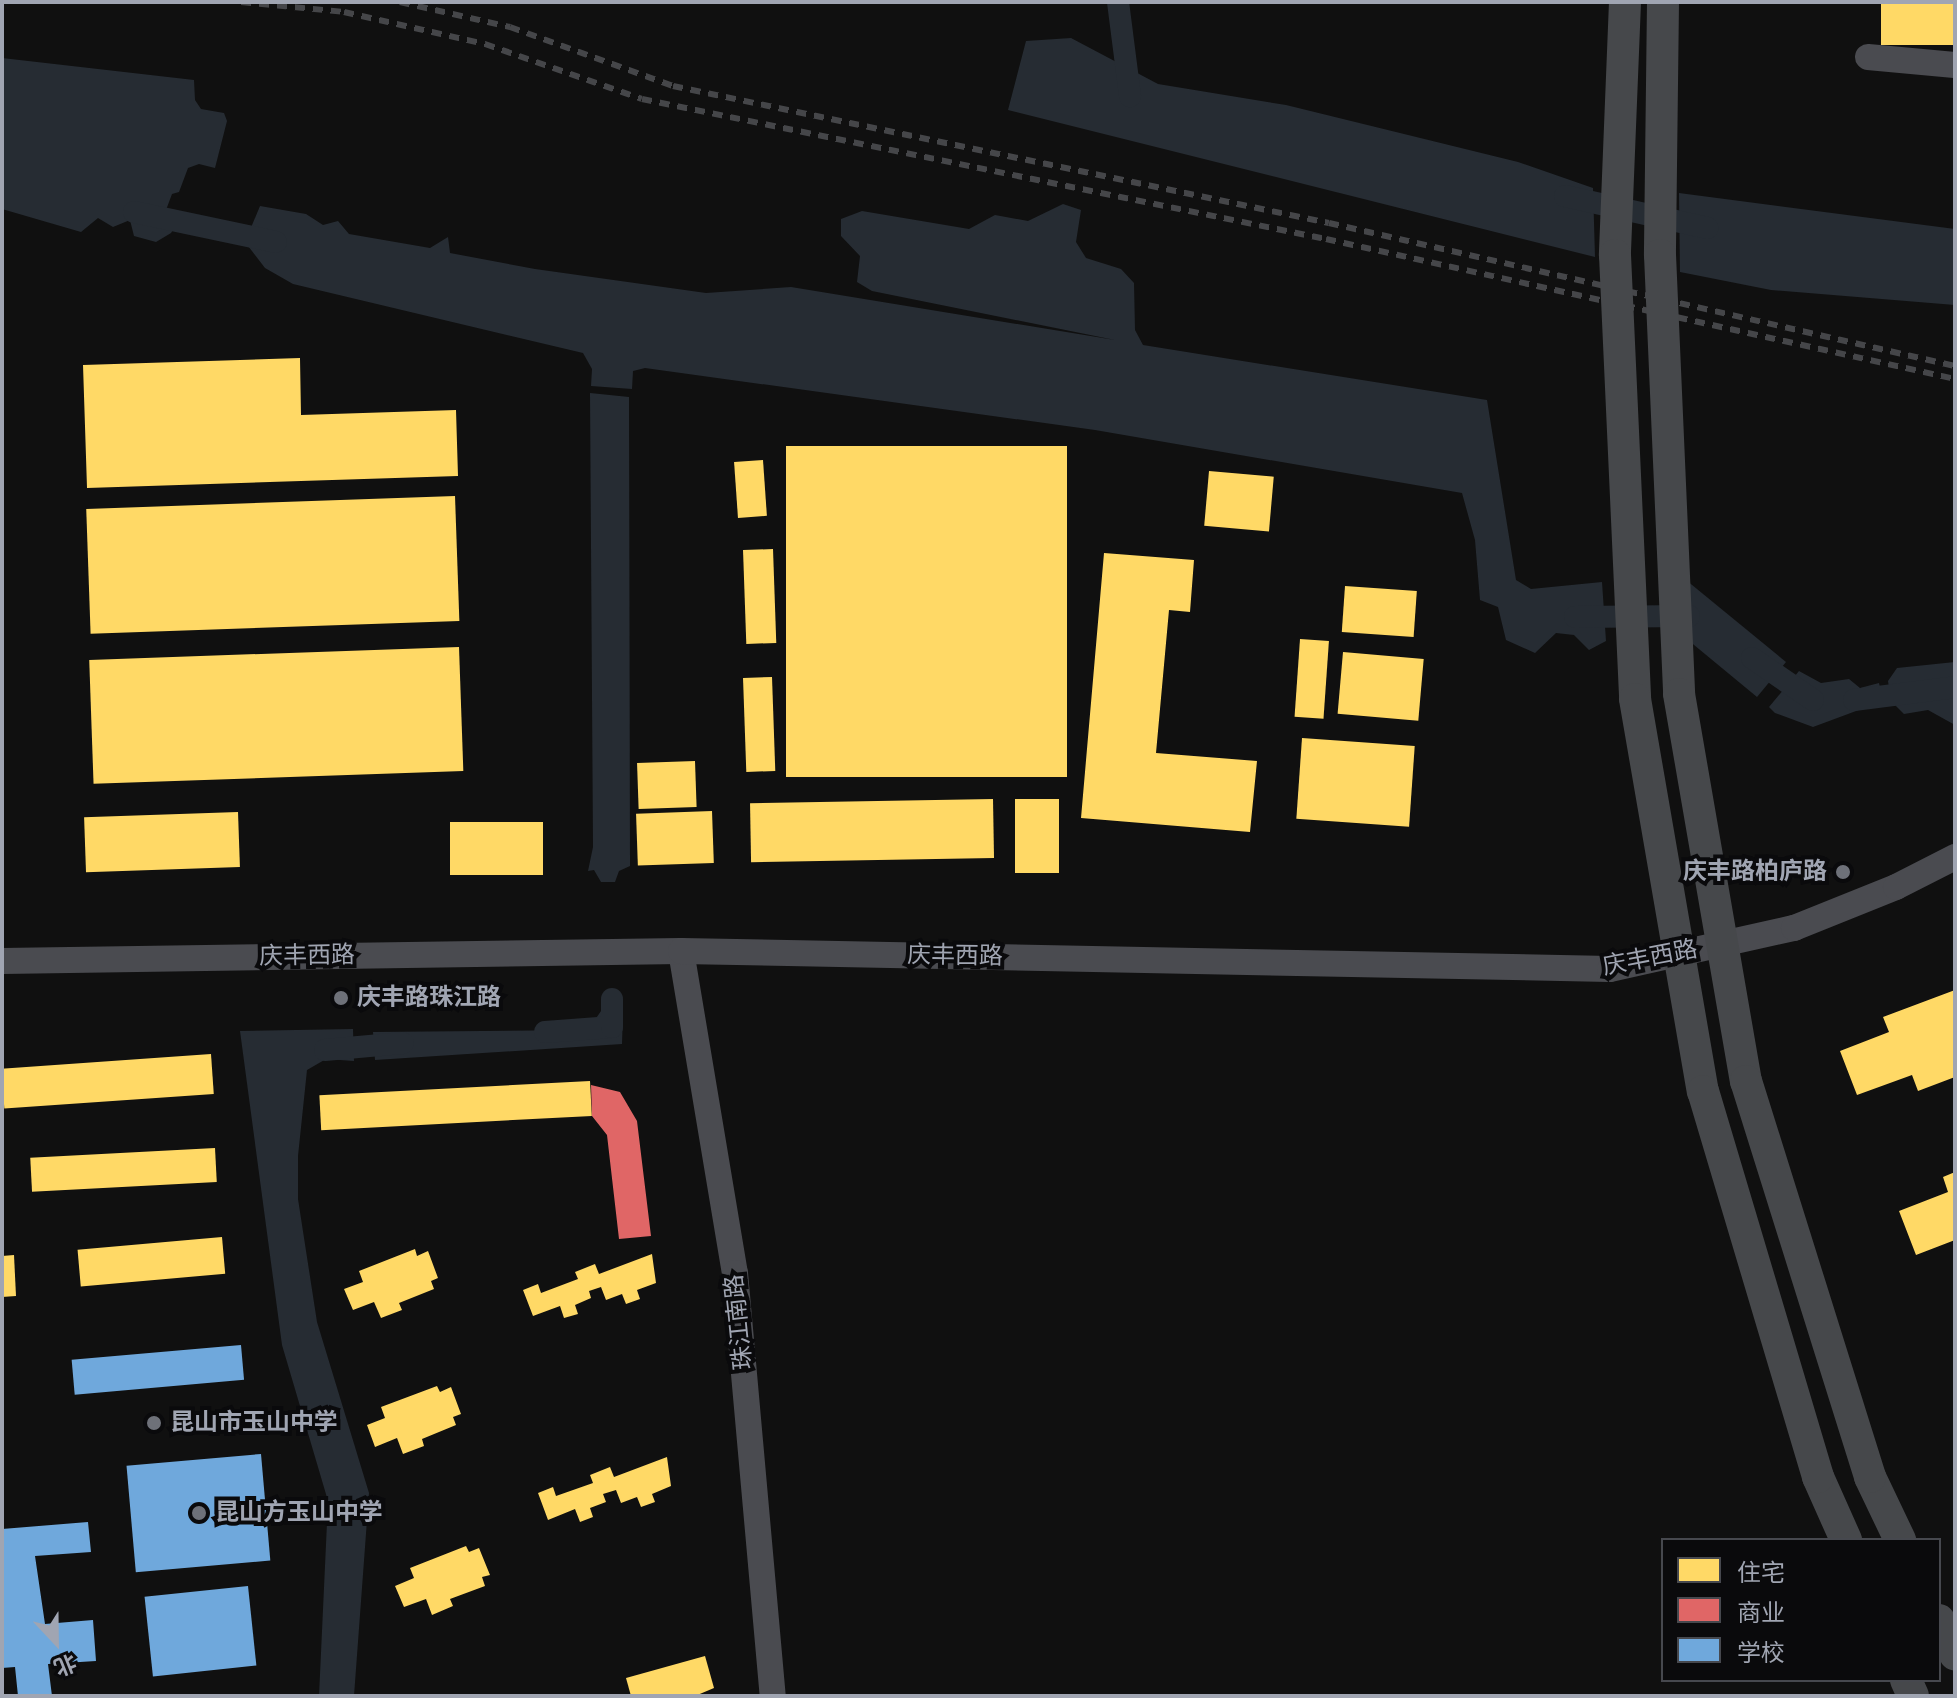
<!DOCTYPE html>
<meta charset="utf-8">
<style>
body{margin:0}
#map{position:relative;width:1957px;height:1698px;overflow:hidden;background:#101010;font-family:"Fira Sans","Noto Sans SC",sans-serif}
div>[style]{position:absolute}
.water>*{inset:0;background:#262c33}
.homes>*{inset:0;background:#ffd966;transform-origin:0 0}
.shops>*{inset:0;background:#e06666}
.schools>*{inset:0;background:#6fa8dc;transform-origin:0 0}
.canal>*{height:22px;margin:-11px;padding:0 11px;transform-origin:11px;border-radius:11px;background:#262c33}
.minor>*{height:26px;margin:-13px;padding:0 13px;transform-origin:13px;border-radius:13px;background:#4a4b50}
.major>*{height:32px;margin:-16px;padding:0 16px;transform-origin:16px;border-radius:16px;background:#46484b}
.rail>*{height:6px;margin-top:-3px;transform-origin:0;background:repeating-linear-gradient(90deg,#454649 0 10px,transparent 0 18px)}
.major-bridge>*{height:32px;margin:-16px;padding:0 16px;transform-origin:16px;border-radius:16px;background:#46484b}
.dots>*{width:22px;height:22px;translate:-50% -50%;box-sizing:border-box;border:4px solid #0a0a0c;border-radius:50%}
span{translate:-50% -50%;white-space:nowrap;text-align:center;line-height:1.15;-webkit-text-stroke:8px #0a0a0c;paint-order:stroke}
.poi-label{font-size:24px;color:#a0a5b2;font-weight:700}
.right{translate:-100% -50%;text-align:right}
.left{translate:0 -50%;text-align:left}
.street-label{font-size:24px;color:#a0a5b2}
.frame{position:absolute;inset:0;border:4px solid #a0a5b2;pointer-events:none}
.legend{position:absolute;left:1661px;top:1538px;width:280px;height:144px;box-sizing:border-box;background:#0a0a0c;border:2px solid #46484e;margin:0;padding:10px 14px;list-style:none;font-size:24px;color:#a0a5b2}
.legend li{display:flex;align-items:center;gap:16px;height:40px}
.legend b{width:40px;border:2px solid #46484e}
.north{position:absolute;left:16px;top:1602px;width:80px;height:80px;-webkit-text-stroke:6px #0a0a0c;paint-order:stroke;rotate:158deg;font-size:22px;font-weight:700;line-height:32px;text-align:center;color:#a0a5b2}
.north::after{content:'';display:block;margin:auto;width:28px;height:36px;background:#a0a5b2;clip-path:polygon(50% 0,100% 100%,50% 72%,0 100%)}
</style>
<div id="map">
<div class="water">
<div style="clip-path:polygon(1071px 38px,1158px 84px,1286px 105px,1518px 162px,1593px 188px,1595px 257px,1008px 110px,1026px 41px)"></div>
<div style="clip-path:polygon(2px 58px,194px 80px,195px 100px,201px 109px,224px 113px,227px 121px,215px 168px,199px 164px,188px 168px,179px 192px,172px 194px,163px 218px,178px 222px,171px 233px,156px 242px,134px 236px,130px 220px,113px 227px,98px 218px,81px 232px,2px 209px)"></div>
<div style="clip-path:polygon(1679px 193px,1955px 229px,1955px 305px,1771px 290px,1680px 272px)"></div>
<div style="clip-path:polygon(1063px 204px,1081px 210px,1076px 242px,1086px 258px,1121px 269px,1134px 283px,1135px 330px,1143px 345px,1487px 400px,1516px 580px,1531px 589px,1602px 582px,1606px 641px,1589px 650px,1574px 635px,1556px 633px,1535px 653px,1506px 640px,1498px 607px,1480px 600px,1475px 540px,1462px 493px,1095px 430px,645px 368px,633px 371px,632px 389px,591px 386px,592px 369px,583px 353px,293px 284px,265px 268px,245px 242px,260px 206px,306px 214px,323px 225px,338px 221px,349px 234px,430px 248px,448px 237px,450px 253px,535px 269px,706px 293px,791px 287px,1115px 340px,872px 291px,857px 282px,860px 256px,841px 236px,841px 219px,862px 211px,969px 229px,995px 215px,1028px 221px)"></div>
<div style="clip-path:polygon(590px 393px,629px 397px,630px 866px,619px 871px,615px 882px,601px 882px,594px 870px,588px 871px,593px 847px)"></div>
<div style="clip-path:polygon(1686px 580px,1786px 662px,1757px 697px,1688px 640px)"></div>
<div style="clip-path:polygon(1955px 662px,1955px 725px,1928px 710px,1904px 714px,1891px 701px,1888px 681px,1897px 668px)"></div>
<div style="clip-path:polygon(1799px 671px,1821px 683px,1849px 679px,1860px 688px,1879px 683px,1883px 701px,1813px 727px,1775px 713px,1769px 707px)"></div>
<div style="clip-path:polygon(601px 1011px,623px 1012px,622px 1044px,375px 1060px,373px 1032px,588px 1030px)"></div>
<div style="clip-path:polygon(353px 1029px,354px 1061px,326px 1059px,307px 1070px,298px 1156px,298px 1199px,317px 1322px,369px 1493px,354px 1696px,319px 1696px,328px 1501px,282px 1345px,240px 1031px)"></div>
</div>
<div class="homes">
<div style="left:1881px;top:2px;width:74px;height:43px"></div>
<div style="clip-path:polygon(300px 358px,301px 415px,456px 410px,458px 476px,87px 488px,83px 365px)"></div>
<div style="left:1067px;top:446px;width:331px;height:281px;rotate:90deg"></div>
<div style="left:763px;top:460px;width:56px;height:29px;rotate:86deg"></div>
<div style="left:1209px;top:471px;width:65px;height:55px;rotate:5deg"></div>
<div style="left:455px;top:496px;width:125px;height:369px;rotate:88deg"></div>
<div style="left:773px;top:549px;width:94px;height:30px;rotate:88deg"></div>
<div style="clip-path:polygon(1104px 553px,1194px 560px,1190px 612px,1169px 610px,1156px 753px,1257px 761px,1250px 832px,1081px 818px)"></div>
<div style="left:1345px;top:586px;width:72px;height:46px;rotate:4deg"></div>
<div style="left:1300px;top:639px;width:29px;height:78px;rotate:4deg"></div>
<div style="left:459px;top:647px;width:124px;height:370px;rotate:88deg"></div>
<div style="left:1343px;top:652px;width:81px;height:62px;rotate:5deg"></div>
<div style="left:772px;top:677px;width:94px;height:29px;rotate:88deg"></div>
<div style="left:1302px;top:738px;width:113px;height:81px;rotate:4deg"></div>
<div style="left:695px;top:761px;width:46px;height:58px;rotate:88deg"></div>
<div style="left:993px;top:799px;width:59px;height:243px;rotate:89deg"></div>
<div style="left:1015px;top:799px;width:44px;height:74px"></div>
<div style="left:712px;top:811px;width:52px;height:76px;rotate:88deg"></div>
<div style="left:238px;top:812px;width:55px;height:154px;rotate:88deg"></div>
<div style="left:543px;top:822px;width:53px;height:93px;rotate:90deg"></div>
<div style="clip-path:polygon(1955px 990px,1955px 1077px,1918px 1091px,1912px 1075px,1857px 1095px,1840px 1051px,1889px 1032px,1883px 1017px)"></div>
<div style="left:211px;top:1054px;width:40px;height:210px;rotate:86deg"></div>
<div style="left:590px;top:1081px;width:35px;height:271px;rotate:87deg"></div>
<div style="left:215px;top:1148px;width:34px;height:185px;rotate:87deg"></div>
<div style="clip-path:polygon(1955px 1172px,1955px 1240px,1916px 1255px,1899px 1211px,1948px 1192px,1943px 1177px)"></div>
<div style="left:222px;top:1237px;width:37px;height:145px;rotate:85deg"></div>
<div style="clip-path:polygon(415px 1249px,417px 1256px,428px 1251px,438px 1278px,431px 1281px,434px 1289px,399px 1303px,402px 1310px,381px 1318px,374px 1302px,353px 1310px,344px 1289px,363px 1282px,359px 1271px)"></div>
<div style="clip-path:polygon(652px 1254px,656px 1283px,637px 1290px,640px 1299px,626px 1304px,622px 1294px,606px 1300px,601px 1287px,589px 1291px,591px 1298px,575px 1305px,578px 1314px,564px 1318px,560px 1306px,533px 1316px,523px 1290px,538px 1284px,541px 1293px,578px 1279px,575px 1272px,595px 1264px,599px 1274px)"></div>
<div style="clip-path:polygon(14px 1255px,16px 1296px,2px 1297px,2px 1256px)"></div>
<div style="clip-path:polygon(437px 1386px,440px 1392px,451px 1387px,461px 1414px,453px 1417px,456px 1425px,422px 1439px,424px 1446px,403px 1454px,397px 1438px,375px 1447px,367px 1425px,385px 1418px,381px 1407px)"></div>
<div style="clip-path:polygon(667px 1457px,671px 1486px,652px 1494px,655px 1502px,641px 1507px,637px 1497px,621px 1503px,616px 1490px,603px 1494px,606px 1502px,590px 1508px,593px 1517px,580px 1522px,575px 1509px,548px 1520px,538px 1493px,553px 1487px,556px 1496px,593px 1483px,590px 1475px,610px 1467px,614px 1477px)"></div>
<div style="clip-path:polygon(466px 1546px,469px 1552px,479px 1548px,490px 1575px,482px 1577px,485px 1586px,450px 1599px,453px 1606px,432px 1615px,426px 1599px,404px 1607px,395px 1586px,414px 1578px,410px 1568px)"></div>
<div style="clip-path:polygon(705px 1656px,714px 1688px,695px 1696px,631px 1696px,626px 1678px)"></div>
</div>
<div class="shops">
<div style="clip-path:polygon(591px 1085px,620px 1092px,637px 1121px,651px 1236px,619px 1239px,607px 1135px,592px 1116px)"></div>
</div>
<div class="schools">
<div style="left:241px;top:1345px;width:35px;height:170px;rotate:85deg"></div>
<div style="left:261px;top:1454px;width:107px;height:135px;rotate:85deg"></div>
<div style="clip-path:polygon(88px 1522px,91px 1552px,35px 1556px,45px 1624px,93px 1620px,96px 1661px,48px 1664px,52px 1696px,18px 1696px,15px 1667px,2px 1668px,2px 1529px)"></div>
<div style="left:248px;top:1586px;width:80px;height:104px;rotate:84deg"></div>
</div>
<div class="canal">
<div style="left:1118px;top:2px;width:95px;rotate:82.7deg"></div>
<div style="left:1565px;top:196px;width:146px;rotate:12.7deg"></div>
<div style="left:134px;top:212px;width:145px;rotate:11.9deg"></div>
<div style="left:1575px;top:617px;width:114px;rotate:-0.5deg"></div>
<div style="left:1752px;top:658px;width:74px;rotate:34.5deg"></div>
<div style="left:1854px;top:700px;width:102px;rotate:-7.3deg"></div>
<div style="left:545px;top:1032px;width:67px;rotate:-4.3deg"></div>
<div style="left:612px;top:1027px;width:28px;rotate:-90deg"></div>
<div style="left:325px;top:1050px;width:78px;rotate:-5.1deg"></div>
</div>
<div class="minor">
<div style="left:1868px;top:57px;width:87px;rotate:5.3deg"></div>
<div style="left:681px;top:951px;width:326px;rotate:80.5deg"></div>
<div style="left:735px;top:1273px;width:425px;rotate:84.9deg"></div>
<div style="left:2px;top:961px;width:679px;rotate:-0.84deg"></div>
<div style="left:681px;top:951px;width:929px;rotate:1.11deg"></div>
<div style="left:1610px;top:969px;width:189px;rotate:-12.6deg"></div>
<div style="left:1794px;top:928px;width:110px;rotate:-21.9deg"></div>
<div style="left:1896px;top:887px;width:66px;rotate:-27deg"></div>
</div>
<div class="major">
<div style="left:1818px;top:1477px;width:69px;rotate:66deg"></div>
<div style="left:1870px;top:1477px;width:70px;rotate:64.5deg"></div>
<div style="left:1939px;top:1620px;width:38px;rotate:65deg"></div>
<div style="left:1906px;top:1680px;width:17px;rotate:66deg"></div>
</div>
<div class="rail">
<div style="left:241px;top:2px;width:103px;rotate:5.5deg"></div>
<div style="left:344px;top:12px;width:145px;rotate:12.8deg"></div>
<div style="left:485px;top:44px;width:166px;rotate:19.3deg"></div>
<div style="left:642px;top:99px;width:698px;rotate:11.57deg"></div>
<div style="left:1326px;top:239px;width:644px;rotate:12.55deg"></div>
<div style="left:400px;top:2px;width:113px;rotate:12.8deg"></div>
<div style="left:510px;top:27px;width:173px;rotate:19.9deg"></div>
<div style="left:673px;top:86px;width:670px;rotate:11.8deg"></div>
<div style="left:1329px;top:223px;width:642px;rotate:12.87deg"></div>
</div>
<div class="major-bridge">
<div style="left:1625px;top:2px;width:253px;rotate:92.3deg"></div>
<div style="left:1615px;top:255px;width:444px;rotate:87.4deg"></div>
<div style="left:1635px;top:699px;width:398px;rotate:80.2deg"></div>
<div style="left:1703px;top:1091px;width:403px;rotate:73.4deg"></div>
<div style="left:1663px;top:2px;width:253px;rotate:90.7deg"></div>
<div style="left:1660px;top:255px;width:439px;rotate:87.5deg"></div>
<div style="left:1679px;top:694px;width:393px;rotate:80.2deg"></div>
<div style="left:1746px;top:1081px;width:415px;rotate:72.6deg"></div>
</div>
<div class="dots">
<div style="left:1843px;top:872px;background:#6e7179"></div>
<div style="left:341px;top:998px;background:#6e7179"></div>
<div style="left:154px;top:1423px;background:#6e7179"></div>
<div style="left:199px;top:1513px;background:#6e7179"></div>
</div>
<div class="poi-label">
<span class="right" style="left:1827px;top:872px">庆丰路柏庐路</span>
<span class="left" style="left:357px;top:998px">庆丰路珠江路</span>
<span class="left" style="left:170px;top:1423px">昆山市玉山中学</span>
<span class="left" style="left:215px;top:1513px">昆山方玉山中学</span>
</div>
<div class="street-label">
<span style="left:307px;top:956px;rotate:-1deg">庆丰西路</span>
<span style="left:955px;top:956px;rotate:1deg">庆丰西路</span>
<span style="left:1650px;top:958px;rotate:-11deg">庆丰西路</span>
<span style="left:739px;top:1322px;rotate:-96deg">珠江南路</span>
</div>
<div class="frame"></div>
<ul class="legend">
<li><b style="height:22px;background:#ffd966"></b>住宅</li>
<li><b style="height:22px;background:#e06666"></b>商业</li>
<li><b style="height:22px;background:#6fa8dc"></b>学校</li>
</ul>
<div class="north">北</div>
</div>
